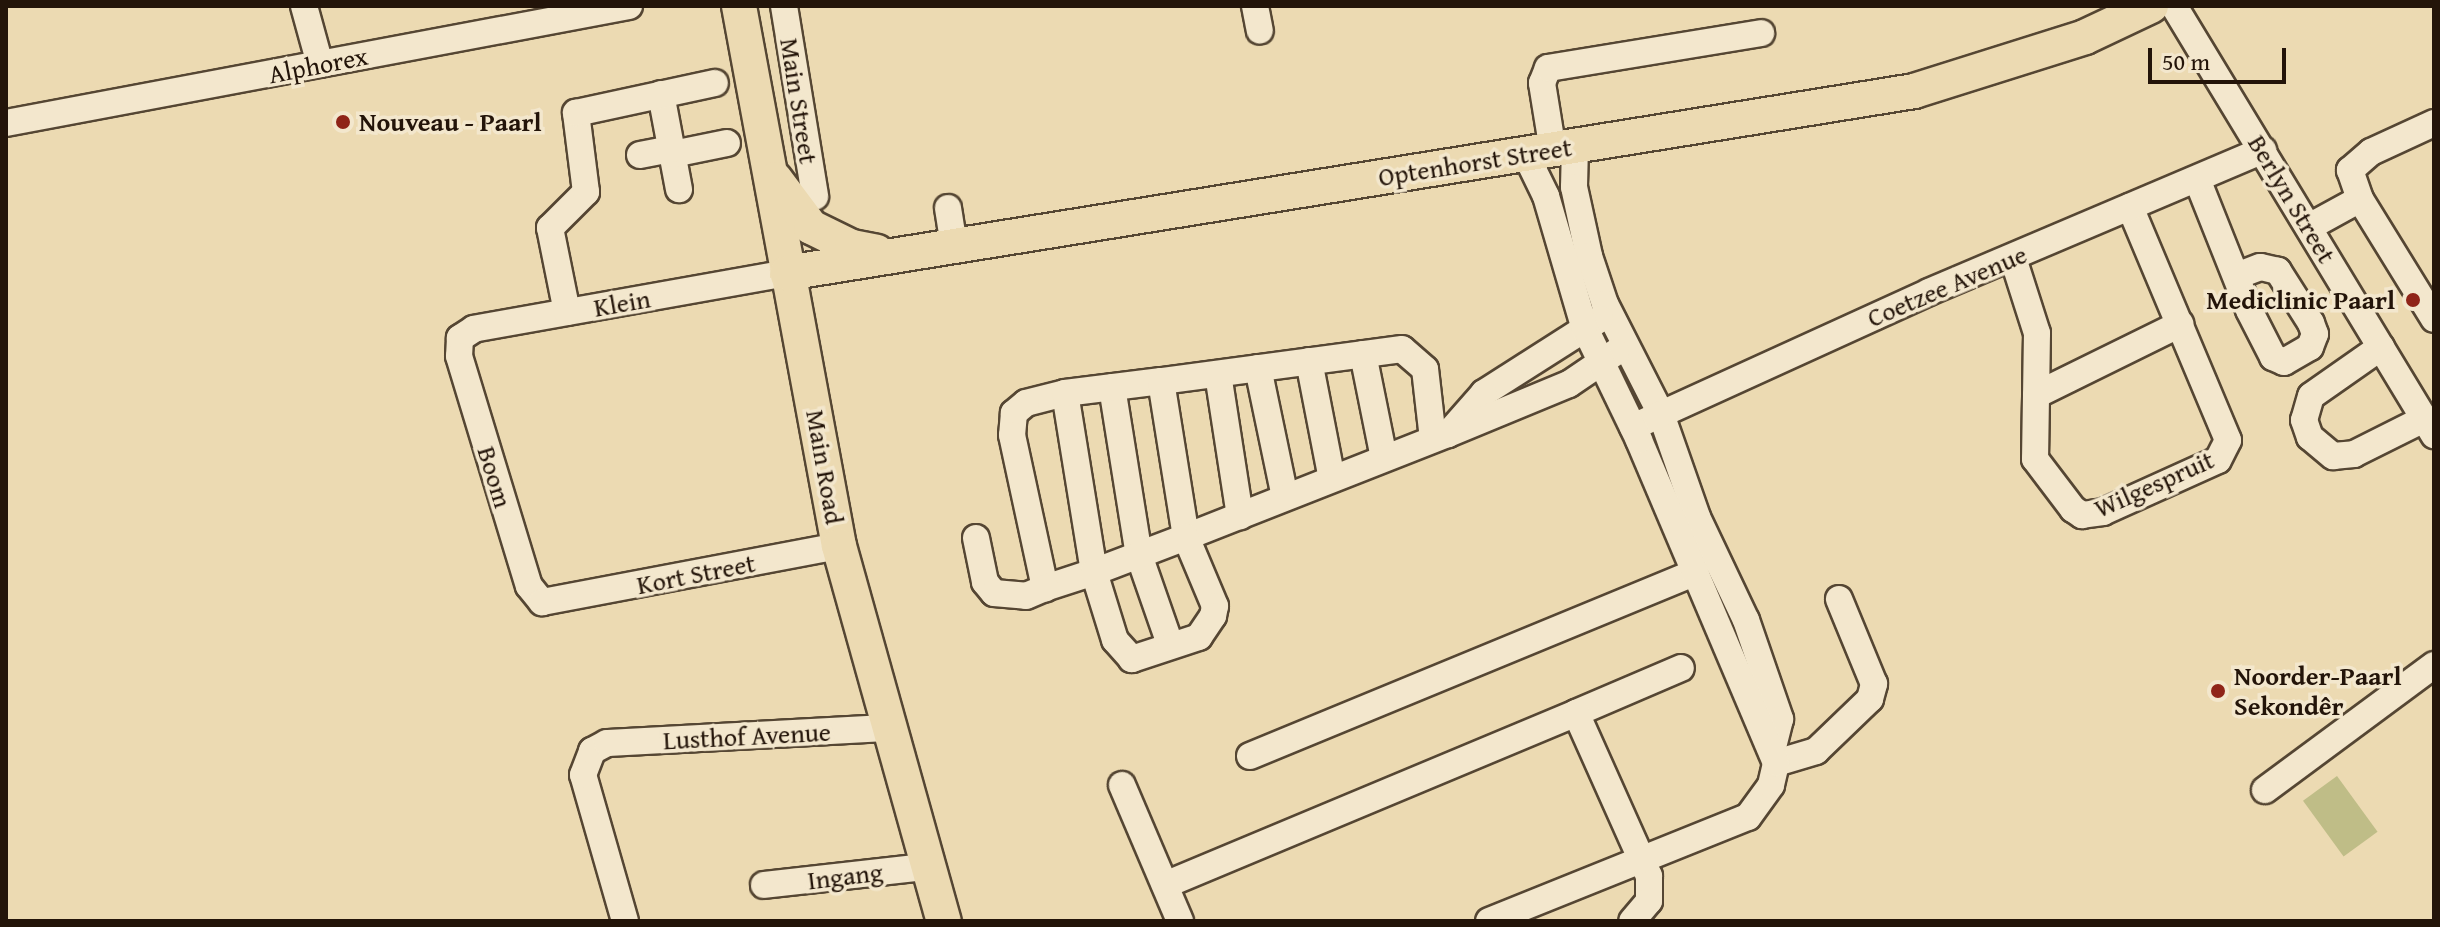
<!DOCTYPE html>
<meta charset="utf-8">
<style>
body{margin:0}
#map{position:relative;width:2440px;height:927px;overflow:hidden;background:#ecdab2;font-family:"Gentium Book Plus",serif}
div>[style]{position:absolute}
.green>*{inset:0;background:#bfbd87;transform-origin:0 0}
.roads{filter:drop-shadow(2px 0 #554633) drop-shadow(-2px 0 #554633) drop-shadow(0 2px #554633) drop-shadow(0 -2px #554633)}
.minor>*{height:26px;margin:-13px;padding:0 13px;transform-origin:13px;border-radius:13px;background:#f3e7cd}
.major>*{height:34px;margin:-17px;padding:0 17px;transform-origin:17px;border-radius:17px;background:#ecdab2}
.dots>*{width:22px;height:22px;translate:-50% -50%;box-sizing:border-box;border:4px solid #f3e7cd;border-radius:50%}
span{translate:-50% -50%;white-space:nowrap;text-align:center;line-height:1.15;-webkit-text-stroke:7px #f3e7cd;paint-order:stroke}
.street-label{font-size:26px;color:#231409}
.poi-label{font-size:26px;color:#231409;font-weight:700}
.left{translate:0 -50%;text-align:left}
.right{translate:-100% -50%;text-align:right}
.frame{position:absolute;inset:0;border:8px solid #231409;pointer-events:none}
.scale{position:absolute;left:2148px;top:48px;width:138px;height:36px;box-sizing:border-box;border:4px solid #231409;border-top:0;padding-left:10px;font-size:24px;line-height:28px;white-space:nowrap;color:#231409;-webkit-text-stroke:6px #f3e7cd;paint-order:stroke}
</style>
<div id="map">
<div class="green">
<div style="left:2337px;top:776px;width:69px;height:42px;rotate:54deg"></div>
</div>
<div class="roads">
<div class="minor">
<div style="left:304px;top:6px;width:60px;rotate:74.6deg"></div>
<div style="left:784px;top:6px;width:193px;rotate:80.7deg"></div>
<div style="left:1255px;top:6px;width:25px;rotate:79deg"></div>
<div style="left:2174px;top:6px;width:502px;rotate:58.78deg"></div>
<div style="left:661px;top:94px;width:97px;rotate:79.3deg"></div>
<div style="left:6px;top:123px;width:634px;rotate:-10.64deg"></div>
<div style="left:2434px;top:123px;width:69px;rotate:155.3deg"></div>
<div style="left:2371px;top:152px;width:28px;rotate:139deg"></div>
<div style="left:2350px;top:170px;width:31px;rotate:71deg"></div>
<div style="left:2360px;top:199px;width:141px;rotate:58.3deg"></div>
<div style="left:1575px;top:146px;width:41px;rotate:91.4deg"></div>
<div style="left:1574px;top:187px;width:71px;rotate:77.7deg"></div>
<div style="left:1589px;top:256px;width:51px;rotate:71.6deg"></div>
<div style="left:1605px;top:304px;width:123px;rotate:63deg"></div>
<div style="left:1661px;top:414px;width:109px;rotate:70.7deg"></div>
<div style="left:1697px;top:517px;width:114px;rotate:64.6deg"></div>
<div style="left:1746px;top:620px;width:105px;rotate:71deg"></div>
<div style="left:1780px;top:719px;width:29px;rotate:104deg"></div>
<div style="left:1553px;top:151px;width:69px;rotate:-99.2deg"></div>
<div style="left:1542px;top:83px;width:16px;rotate:-68deg"></div>
<div style="left:1548px;top:68px;width:216px;rotate:-9.3deg"></div>
<div style="left:673px;top:154px;width:55px;rotate:-11.5deg"></div>
<div style="left:640px;top:155px;width:33px;rotate:-11deg"></div>
<div style="left:2197px;top:179px;width:141px;rotate:68.3deg"></div>
<div style="left:2249px;top:310px;width:53px;rotate:62.9deg"></div>
<div style="left:2273px;top:357px;width:12px;rotate:24deg"></div>
<div style="left:2284px;top:362px;width:30px;rotate:-30deg"></div>
<div style="left:2310px;top:347px;width:14px;rotate:-69deg"></div>
<div style="left:2315px;top:334px;width:12px;rotate:-110deg"></div>
<div style="left:2311px;top:323px;width:62px;rotate:-122.4deg"></div>
<div style="left:2278px;top:271px;width:18px;rotate:-167deg"></div>
<div style="left:2260px;top:267px;width:22px;rotate:159deg"></div>
<div style="left:948px;top:208px;width:36px;rotate:81deg"></div>
<div style="left:2309px;top:227px;width:58px;rotate:-28.8deg"></div>
<div style="left:2013px;top:258px;width:79px;rotate:72.3deg"></div>
<div style="left:2037px;top:333px;width:126px;rotate:90.9deg"></div>
<div style="left:2035px;top:459px;width:63px;rotate:52.8deg"></div>
<div style="left:2073px;top:509px;width:11px;rotate:34deg"></div>
<div style="left:2082px;top:515px;width:21px;rotate:-8deg"></div>
<div style="left:2103px;top:512px;width:126px;rotate:-24.3deg"></div>
<div style="left:2218px;top:460px;width:22px;rotate:-63deg"></div>
<div style="left:2228px;top:440px;width:253px;rotate:-112.8deg"></div>
<div style="left:787px;top:273px;width:318px;rotate:169.9deg"></div>
<div style="left:474px;top:329px;width:17px;rotate:147deg"></div>
<div style="left:460px;top:338px;width:18px;rotate:93deg"></div>
<div style="left:459px;top:356px;width:240px;rotate:73.1deg"></div>
<div style="left:529px;top:586px;width:21px;rotate:51deg"></div>
<div style="left:542px;top:602px;width:302px;rotate:-10.7deg"></div>
<div style="left:567px;top:312px;width:86px;rotate:-101.4deg"></div>
<div style="left:550px;top:228px;width:51px;rotate:-45deg"></div>
<div style="left:586px;top:192px;width:80px;rotate:-97.2deg"></div>
<div style="left:576px;top:113px;width:142px;rotate:-12.2deg"></div>
<div style="left:1600px;top:319px;width:138px;rotate:147.5deg"></div>
<div style="left:1484px;top:393px;width:55px;rotate:131.3deg"></div>
<div style="left:1448px;top:434px;width:131px;rotate:-22.5deg"></div>
<div style="left:1569px;top:384px;width:57px;rotate:-34.2deg"></div>
<div style="left:2381px;top:347px;width:85px;rotate:145deg"></div>
<div style="left:2311px;top:396px;width:25px;rotate:106deg"></div>
<div style="left:2304px;top:420px;width:18px;rotate:71deg"></div>
<div style="left:2310px;top:437px;width:30px;rotate:40deg"></div>
<div style="left:2333px;top:456px;width:21px;rotate:-5deg"></div>
<div style="left:2354px;top:454px;width:78px;rotate:-26.6deg"></div>
<div style="left:1363px;top:354px;width:106px;rotate:78.6deg"></div>
<div style="left:1309px;top:361px;width:120px;rotate:79deg"></div>
<div style="left:1258px;top:368px;width:132px;rotate:78.2deg"></div>
<div style="left:1218px;top:374px;width:144px;rotate:81.2deg"></div>
<div style="left:1112px;top:387px;width:170px;rotate:80.9deg"></div>
<div style="left:1139px;top:555px;width:94px;rotate:70.8deg"></div>
<div style="left:1065px;top:393px;width:40px;rotate:165.6deg"></div>
<div style="left:1026px;top:403px;width:16px;rotate:140deg"></div>
<div style="left:1014px;top:413px;width:22px;rotate:95deg"></div>
<div style="left:1012px;top:435px;width:157px;rotate:77.8deg"></div>
<div style="left:1045px;top:588px;width:52px;rotate:-18.1deg"></div>
<div style="left:1094px;top:572px;width:181px;rotate:-99.2deg"></div>
<div style="left:1065px;top:393px;width:97px;rotate:-7.1deg"></div>
<div style="left:2036px;top:395px;width:161px;rotate:-26.2deg"></div>
<div style="left:1633px;top:427px;width:325px;rotate:-24.5deg"></div>
<div style="left:1929px;top:292px;width:363px;rotate:-23deg"></div>
<div style="left:1433px;top:439px;width:70px;rotate:-96.5deg"></div>
<div style="left:1425px;top:369px;width:30px;rotate:-139deg"></div>
<div style="left:1402px;top:349px;width:243px;rotate:172.4deg"></div>
<div style="left:1161px;top:381px;width:158px;rotate:80.9deg"></div>
<div style="left:1186px;top:537px;width:282px;rotate:-21.5deg"></div>
<div style="left:1186px;top:537px;width:75px;rotate:67.2deg"></div>
<div style="left:1215px;top:606px;width:10px;rotate:101deg"></div>
<div style="left:1213px;top:616px;width:25px;rotate:124deg"></div>
<div style="left:1199px;top:637px;width:71px;rotate:161.8deg"></div>
<div style="left:1132px;top:659px;width:25px;rotate:-132deg"></div>
<div style="left:1115px;top:640px;width:71px;rotate:-107.2deg"></div>
<div style="left:1094px;top:572px;width:98px;rotate:-20.8deg"></div>
<div style="left:976px;top:538px;width:45px;rotate:78.4deg"></div>
<div style="left:985px;top:582px;width:14px;rotate:51deg"></div>
<div style="left:994px;top:593px;width:32px;rotate:5deg"></div>
<div style="left:1026px;top:596px;width:21px;rotate:-23deg"></div>
<div style="left:1576px;top:713px;width:114px;rotate:-23.2deg"></div>
<div style="left:1250px;top:756px;width:482px;rotate:-22.4deg"></div>
<div style="left:1776px;top:763px;width:42px;rotate:-16.7deg"></div>
<div style="left:1816px;top:751px;width:75px;rotate:-43.9deg"></div>
<div style="left:1870px;top:699px;width:16px;rotate:-75deg"></div>
<div style="left:1874px;top:684px;width:92px;rotate:-112.4deg"></div>
<div style="left:1122px;top:785px;width:148px;rotate:66.9deg"></div>
<div style="left:2265px;top:790px;width:210px;rotate:-36.5deg"></div>
<div style="left:764px;top:885px;width:162px;rotate:-6.4deg"></div>
<div style="left:1165px;top:885px;width:446px;rotate:-22.7deg"></div>
<div style="left:1576px;top:713px;width:179px;rotate:65.9deg"></div>
<div style="left:1649px;top:876px;width:25px;rotate:90deg"></div>
<div style="left:1649px;top:901px;width:26px;rotate:130deg"></div>
<div style="left:625px;top:921px;width:152px;rotate:-106deg"></div>
<div style="left:583px;top:775px;width:26px;rotate:-69deg"></div>
<div style="left:592px;top:751px;width:17px;rotate:-28deg"></div>
<div style="left:607px;top:743px;width:280px;rotate:-3.1deg"></div>
<div style="left:1489px;top:921px;width:279px;rotate:-21.9deg"></div>
<div style="left:1748px;top:817px;width:39px;rotate:-54deg"></div>
<div style="left:1771px;top:785px;width:23px;rotate:-77deg"></div>
<div style="left:1776px;top:763px;width:351px;rotate:-113deg"></div>
<div style="left:1639px;top:440px;width:127px;rotate:-115.8deg"></div>
<div style="left:1584px;top:326px;width:135px;rotate:-106.3deg"></div>
<div style="left:1546px;top:196px;width:46px;rotate:-116deg"></div>
</div>
<div class="major">
<div style="left:739px;top:6px;width:549px;rotate:79.51deg"></div>
<div style="left:839px;top:546px;width:389px;rotate:74.4deg"></div>
<div style="left:775px;top:179px;width:60px;rotate:53.1deg"></div>
<div style="left:811px;top:227px;width:46px;rotate:26deg"></div>
<div style="left:852px;top:247px;width:25px;rotate:11deg"></div>
<div style="left:787px;top:273px;width:1142px;rotate:-9.17deg"></div>
<div style="left:1914px;top:91px;width:179px;rotate:-17.5deg"></div>
<div style="left:2085px;top:37px;width:73px;rotate:-25.2deg"></div>
</div>
</div>
<div class="dots">
<div style="left:343px;top:122px;background:#8f2418"></div>
<div style="left:2413px;top:300px;background:#8f2418"></div>
<div style="left:2218px;top:691px;background:#8f2418"></div>
</div>
<div class="street-label">
<span style="left:318px;top:65px;rotate:-11deg">Alphorex</span>
<span style="left:799px;top:101px;rotate:81deg">Main Street</span>
<span style="left:1475px;top:162px;rotate:-9deg">Optenhorst Street</span>
<span style="left:2292px;top:199px;rotate:59deg">Berlyn Street</span>
<span style="left:1947px;top:286px;rotate:-23deg">Coetzee Avenue</span>
<span style="left:622px;top:303px;rotate:-10deg">Klein</span>
<span style="left:825px;top:467px;rotate:80deg">Main Road</span>
<span style="left:495px;top:477px;rotate:73deg">Boom</span>
<span style="left:2154px;top:484px;rotate:-24deg">Wilgespruit</span>
<span style="left:696px;top:574px;rotate:-11deg">Kort Street</span>
<span style="left:747px;top:736px;rotate:-3deg">Lusthof Avenue</span>
<span style="left:845px;top:876px;rotate:-7deg">Ingang</span>
</div>
<div class="poi-label">
<span class="left" style="left:359px;top:122px">Nouveau - Paarl</span>
<span class="right" style="left:2395px;top:300px">Mediclinic Paarl</span>
<span class="left" style="left:2234px;top:691px">Noorder-Paarl<br>Sekondêr</span>
</div>
<div class="frame"></div>
<div class="scale">50 m</div>
</div>
